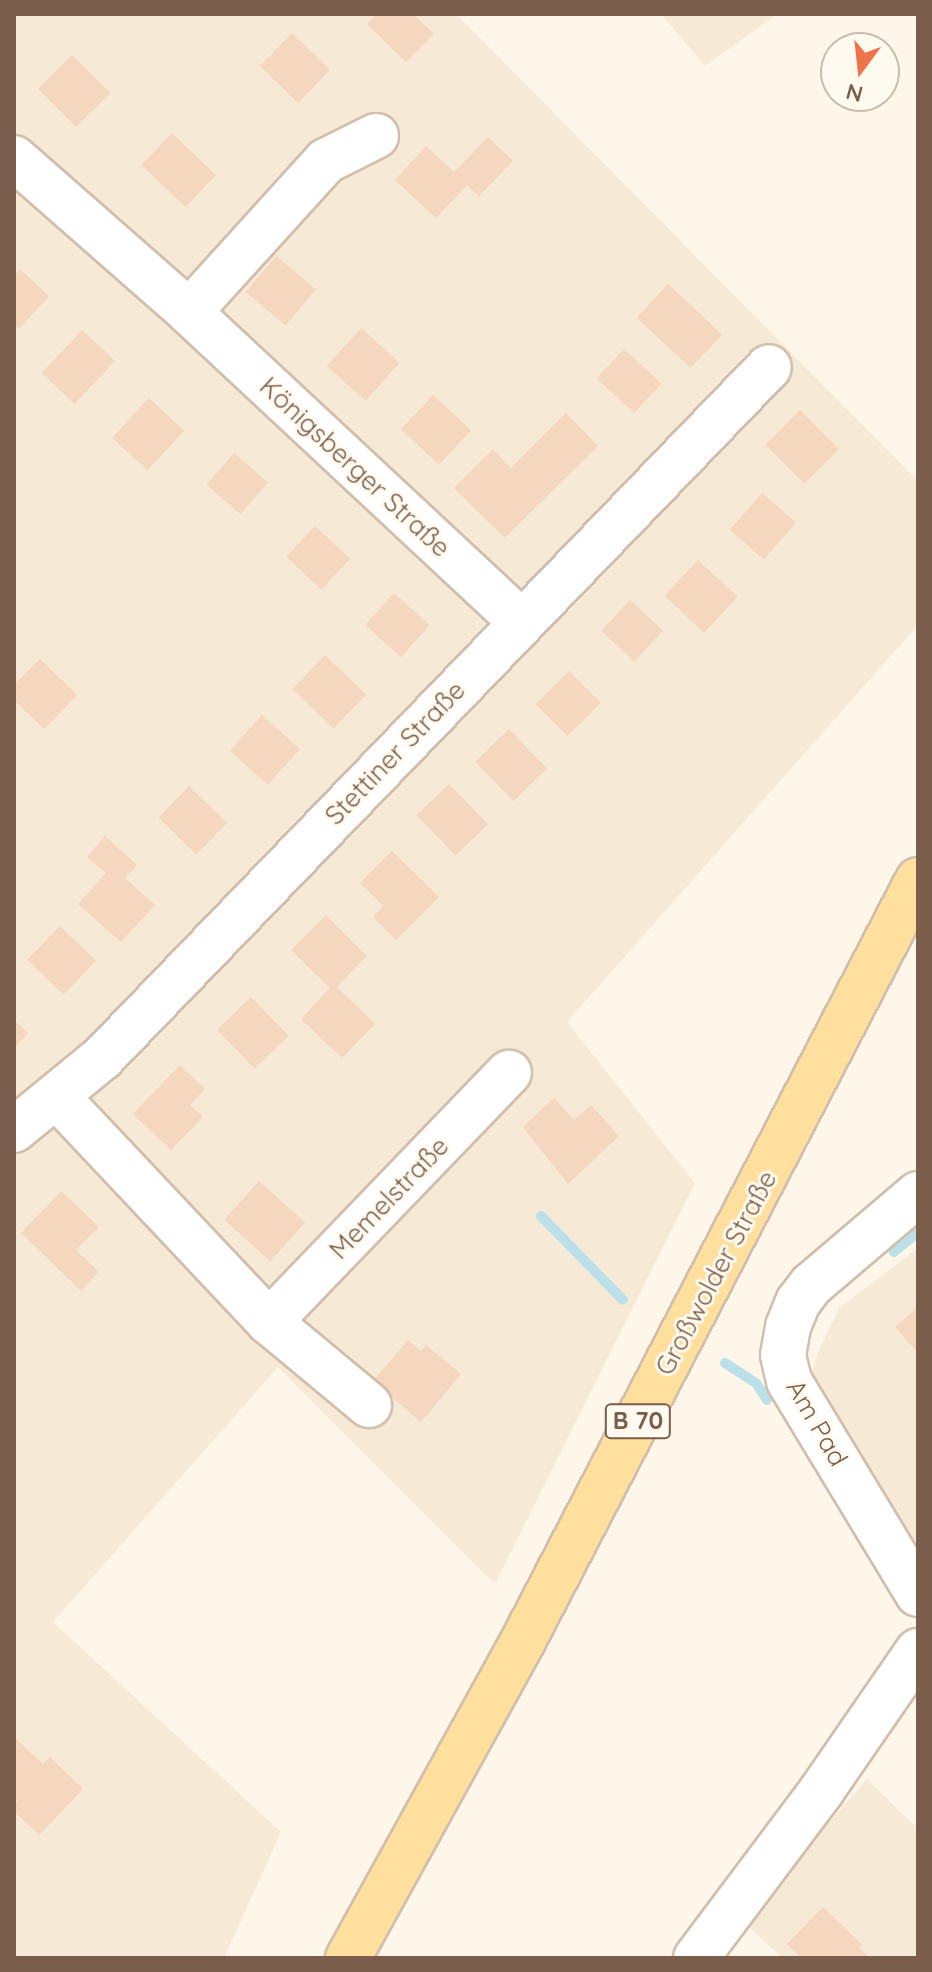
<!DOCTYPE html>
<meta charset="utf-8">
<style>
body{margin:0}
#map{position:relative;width:932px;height:1972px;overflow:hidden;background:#fef6e8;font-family:Quicksand,sans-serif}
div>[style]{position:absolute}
.residential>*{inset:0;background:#f6e9d6}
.stream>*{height:10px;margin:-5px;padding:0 5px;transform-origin:5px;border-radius:5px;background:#bbe0e9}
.building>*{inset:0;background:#f5d6be;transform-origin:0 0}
.roads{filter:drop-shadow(2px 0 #d1beac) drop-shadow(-2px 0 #d1beac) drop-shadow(0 2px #d1beac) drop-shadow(0 -2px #d1beac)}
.minor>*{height:44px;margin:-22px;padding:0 22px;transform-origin:22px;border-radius:22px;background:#fff}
.major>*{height:44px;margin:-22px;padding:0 22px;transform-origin:22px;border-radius:22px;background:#ffdf9e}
span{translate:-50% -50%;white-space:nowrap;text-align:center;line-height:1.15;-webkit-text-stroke:6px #fffaf0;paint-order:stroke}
.shield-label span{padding:2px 6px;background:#fffaf0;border:2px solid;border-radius:6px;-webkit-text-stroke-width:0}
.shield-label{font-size:24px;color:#7a5d4a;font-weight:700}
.street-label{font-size:26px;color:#7a5d4a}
.frame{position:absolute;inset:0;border:16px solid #7a5d4a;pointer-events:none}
.north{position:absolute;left:820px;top:32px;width:80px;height:80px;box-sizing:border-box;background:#fffaf0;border:2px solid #cabbae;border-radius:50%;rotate:195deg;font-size:22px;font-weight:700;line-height:32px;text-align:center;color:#7a5d4a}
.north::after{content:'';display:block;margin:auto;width:28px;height:36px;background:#ed7348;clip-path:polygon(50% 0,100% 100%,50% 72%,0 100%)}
</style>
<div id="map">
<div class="residential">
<div style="clip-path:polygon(14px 14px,456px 14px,918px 481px,918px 625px,567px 1022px,695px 1183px,495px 1584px,278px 1367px,53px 1622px,281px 1832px,224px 1958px,14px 1958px)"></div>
<div style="clip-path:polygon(661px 14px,777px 14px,705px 66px)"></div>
<div style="clip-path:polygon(918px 1248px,918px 1571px,808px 1385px,818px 1352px,839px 1308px)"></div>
<div style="clip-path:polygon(867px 1779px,918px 1829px,918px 1958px,782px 1958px,743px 1921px)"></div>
</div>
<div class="stream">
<div style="left:541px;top:1216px;width:117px;rotate:45.7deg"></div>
<div style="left:894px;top:1252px;width:31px;rotate:-40deg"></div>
<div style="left:725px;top:1363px;width:37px;rotate:33deg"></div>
<div style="left:756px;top:1383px;width:20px;rotate:57deg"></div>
</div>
<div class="building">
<div style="clip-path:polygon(377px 14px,413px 14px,434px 34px,406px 62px,367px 24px)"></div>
<div style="left:292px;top:33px;width:53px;height:46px;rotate:44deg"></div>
<div style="left:72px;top:55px;width:54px;height:48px;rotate:45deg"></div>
<div style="left:172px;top:133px;width:61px;height:44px;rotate:44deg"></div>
<div style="clip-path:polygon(488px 137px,513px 161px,479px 196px,467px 185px,436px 218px,395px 180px,426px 146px,454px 172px)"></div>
<div style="left:276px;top:256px;width:52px;height:47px;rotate:40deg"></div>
<div style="clip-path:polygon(20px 269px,49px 296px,19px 329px,14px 324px,14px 276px)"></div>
<div style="left:668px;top:284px;width:74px;height:46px;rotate:43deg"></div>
<div style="left:361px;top:328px;width:52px;height:51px;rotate:42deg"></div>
<div style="left:82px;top:330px;width:45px;height:59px;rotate:43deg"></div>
<div style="left:624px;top:349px;width:51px;height:40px;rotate:43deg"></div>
<div style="left:433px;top:395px;width:52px;height:47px;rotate:43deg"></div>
<div style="left:149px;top:398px;width:48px;height:54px;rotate:43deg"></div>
<div style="left:800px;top:410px;width:55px;height:49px;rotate:45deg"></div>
<div style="clip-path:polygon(566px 413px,598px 446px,505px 538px,454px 488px,493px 449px,511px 468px)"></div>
<div style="left:234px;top:453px;width:45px;height:42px;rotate:41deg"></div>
<div style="left:762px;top:493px;width:45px;height:49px;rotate:41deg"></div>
<div style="left:315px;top:526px;width:48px;height:42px;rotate:43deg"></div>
<div style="left:698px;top:560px;width:54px;height:49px;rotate:43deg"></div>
<div style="left:394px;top:593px;width:48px;height:43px;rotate:42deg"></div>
<div style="left:630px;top:600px;width:45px;height:42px;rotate:43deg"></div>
<div style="left:325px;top:655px;width:57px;height:47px;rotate:44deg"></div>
<div style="clip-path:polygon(40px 659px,77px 695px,44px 729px,14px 700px,14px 685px)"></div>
<div style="left:569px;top:671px;width:45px;height:47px;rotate:45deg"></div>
<div style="left:262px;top:715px;width:51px;height:48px;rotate:42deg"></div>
<div style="left:509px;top:729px;width:55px;height:47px;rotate:46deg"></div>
<div style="left:449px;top:784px;width:56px;height:45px;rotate:46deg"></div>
<div style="left:189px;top:786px;width:53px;height:44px;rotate:44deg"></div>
<div style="clip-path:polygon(105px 836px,137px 865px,125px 878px,155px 905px,121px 942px,78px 904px,106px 873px,87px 857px)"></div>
<div style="clip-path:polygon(392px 851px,439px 897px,396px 940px,373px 917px,383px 906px,360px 883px)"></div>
<div style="clip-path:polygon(326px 915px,367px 956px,337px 987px,375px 1024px,342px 1058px,301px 1019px,330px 988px,291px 950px)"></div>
<div style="left:60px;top:926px;width:50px;height:47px;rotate:44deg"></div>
<div style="left:251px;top:997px;width:54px;height:47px;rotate:46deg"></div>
<div style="clip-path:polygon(14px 1020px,28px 1033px,14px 1049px)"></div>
<div style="clip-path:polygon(180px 1065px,205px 1089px,190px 1105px,203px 1117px,171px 1150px,133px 1114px)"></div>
<div style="clip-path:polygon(554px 1098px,574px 1120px,591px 1105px,619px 1136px,568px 1184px,523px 1127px)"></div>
<div style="left:259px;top:1181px;width:62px;height:52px;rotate:42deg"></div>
<div style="clip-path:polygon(61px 1191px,99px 1227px,76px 1250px,99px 1272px,81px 1291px,21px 1233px)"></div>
<div style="clip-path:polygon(918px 1307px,918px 1353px,895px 1327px)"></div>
<div style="clip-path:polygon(408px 1340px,421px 1351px,426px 1345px,461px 1374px,421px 1422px,373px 1381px)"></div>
<div style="clip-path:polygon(14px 1737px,43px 1764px,50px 1757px,83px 1789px,39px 1835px,14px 1811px,17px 1800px,14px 1797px)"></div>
<div style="clip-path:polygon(823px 1907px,862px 1945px,859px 1948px,870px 1958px,802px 1958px,787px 1944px)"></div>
</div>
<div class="roads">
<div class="minor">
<div style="left:14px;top:158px;width:233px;rotate:41.3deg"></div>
<div style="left:189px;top:312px;width:454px;rotate:43deg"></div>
<div style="left:189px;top:312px;width:204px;rotate:-47.8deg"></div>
<div style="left:326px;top:161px;width:56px;rotate:-26.6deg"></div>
<div style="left:57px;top:1097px;width:309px;rotate:46.7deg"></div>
<div style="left:269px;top:1322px;width:130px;rotate:39.7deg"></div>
<div style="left:14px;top:1130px;width:114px;rotate:-39.3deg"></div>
<div style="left:102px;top:1058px;width:960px;rotate:-46.01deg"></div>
<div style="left:918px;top:1194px;width:140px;rotate:139.6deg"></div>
<div style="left:811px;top:1285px;width:21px;rotate:127deg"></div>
<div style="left:798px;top:1302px;width:27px;rotate:112deg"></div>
<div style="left:788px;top:1327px;width:28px;rotate:100deg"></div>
<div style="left:783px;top:1355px;width:27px;rotate:77deg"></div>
<div style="left:789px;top:1381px;width:249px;rotate:58.8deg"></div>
<div style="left:269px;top:1322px;width:346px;rotate:-46.1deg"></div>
<div style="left:696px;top:1958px;width:210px;rotate:-53.1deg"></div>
<div style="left:822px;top:1790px;width:169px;rotate:-55.4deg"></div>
</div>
<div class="major">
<div style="left:348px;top:1958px;width:364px;rotate:-61.1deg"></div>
<div style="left:524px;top:1639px;width:855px;rotate:-62.57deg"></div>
</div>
</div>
<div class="shield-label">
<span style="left:638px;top:1421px">B 70</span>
</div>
<div class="street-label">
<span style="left:355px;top:467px;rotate:43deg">Königsberger Straße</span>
<span style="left:395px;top:753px;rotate:-46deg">Stettiner Straße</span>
<span style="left:389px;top:1198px;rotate:-46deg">Memelstraße</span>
<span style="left:716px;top:1273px;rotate:-62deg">Großwolder Straße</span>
<span style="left:817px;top:1423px;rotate:60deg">Am Pad</span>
</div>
<div class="frame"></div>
<div class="north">N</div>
</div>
